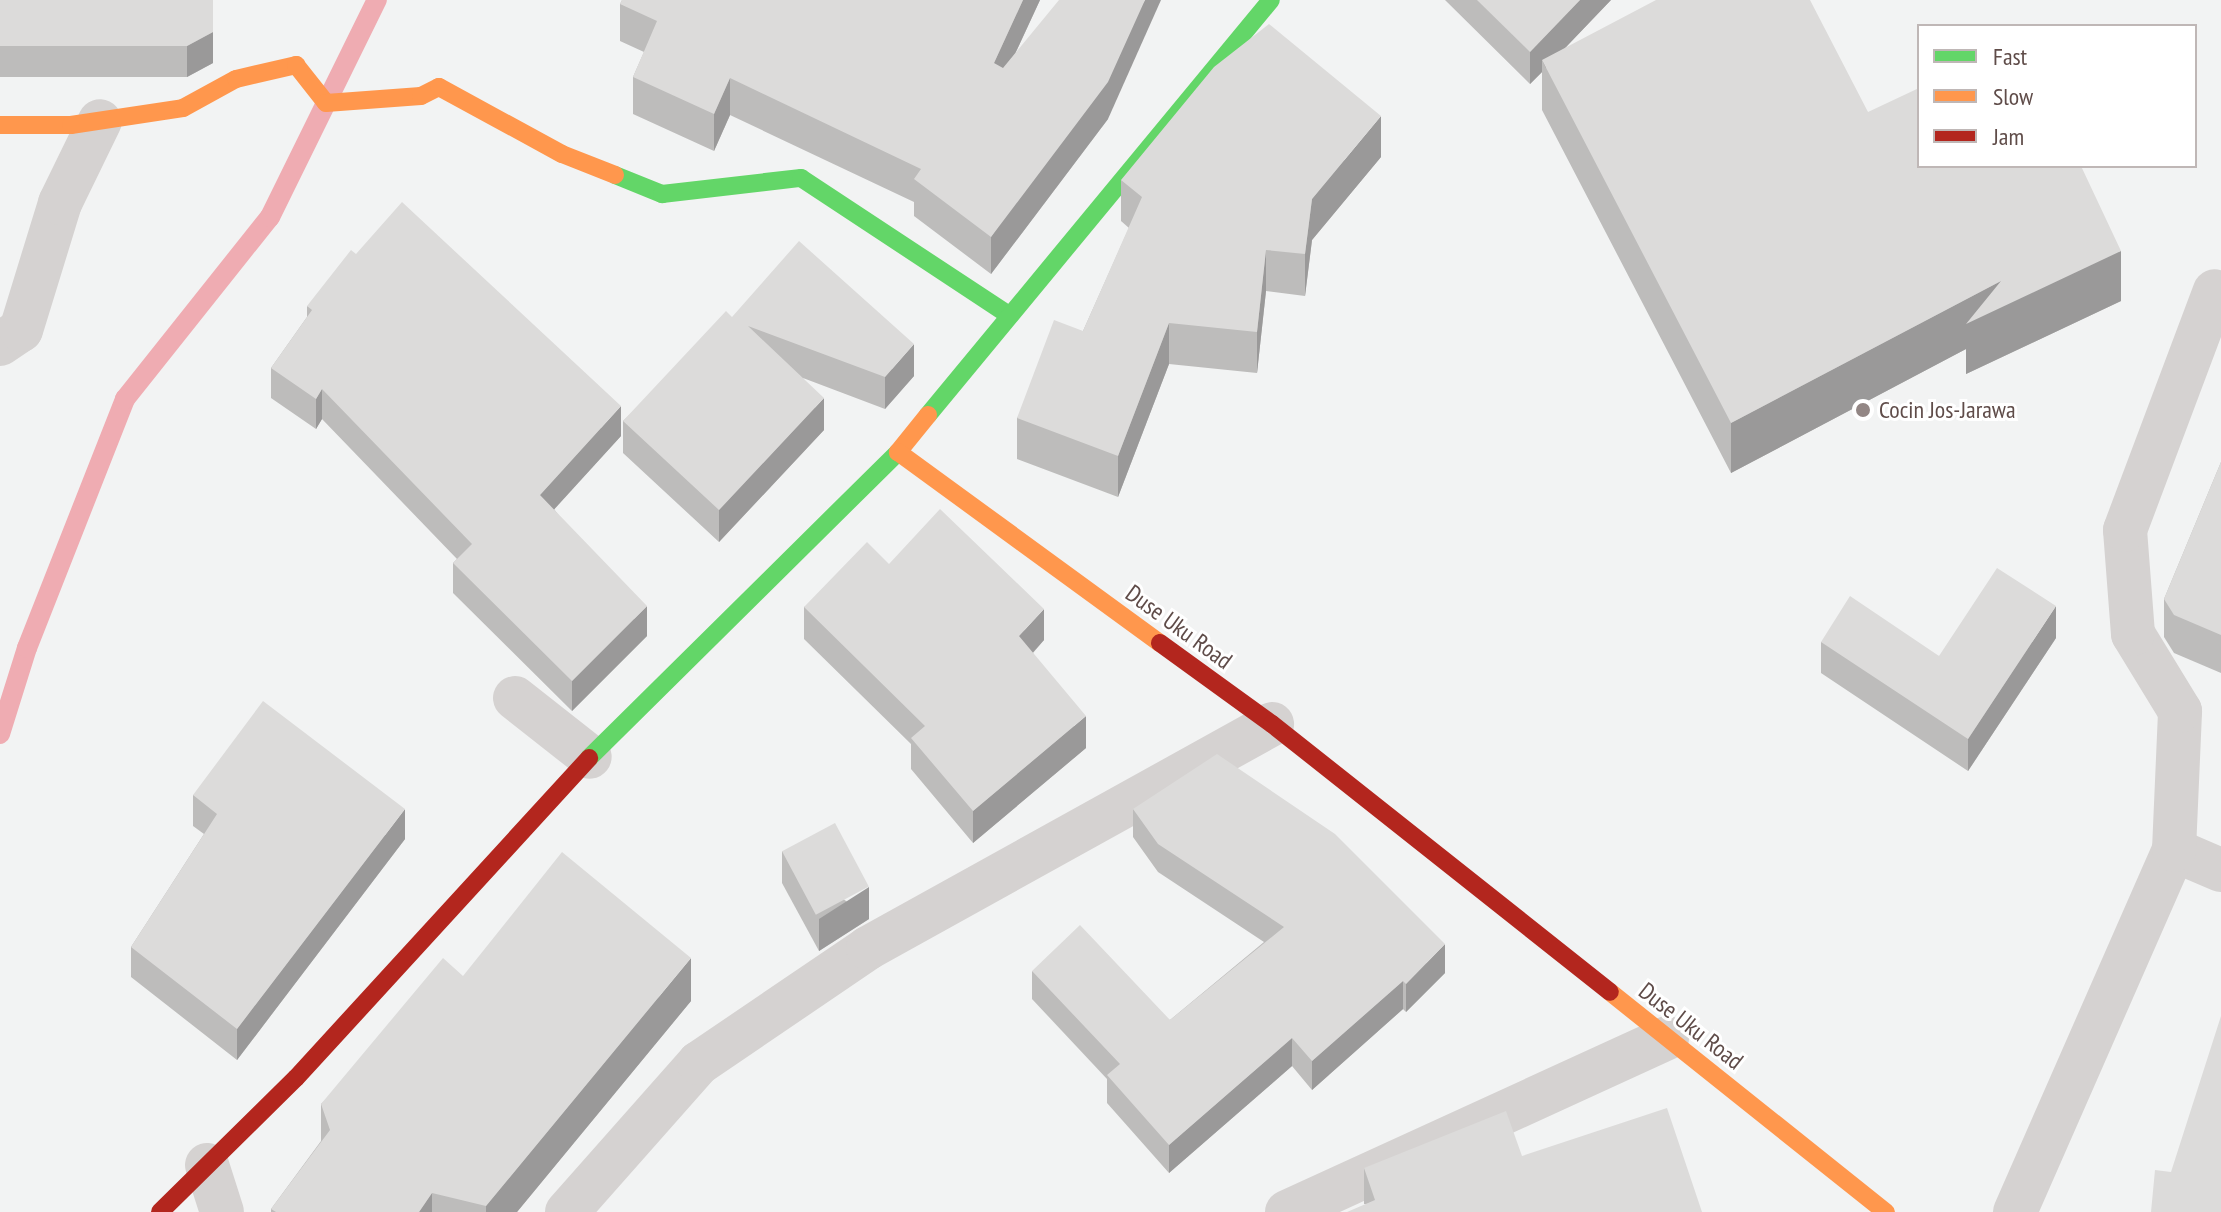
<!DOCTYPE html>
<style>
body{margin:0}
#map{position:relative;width:2221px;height:1212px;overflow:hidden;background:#f2f3f3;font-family:"PT Sans Narrow",sans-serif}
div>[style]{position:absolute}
.stream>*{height:20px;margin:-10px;padding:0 10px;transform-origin:10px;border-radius:10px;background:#efacb2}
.street>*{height:44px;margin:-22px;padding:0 22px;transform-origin:22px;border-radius:22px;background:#d5d2d1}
.fast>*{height:18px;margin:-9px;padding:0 9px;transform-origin:9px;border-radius:9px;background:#63d668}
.slow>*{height:18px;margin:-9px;padding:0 9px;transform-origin:9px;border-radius:9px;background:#ff974d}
.jam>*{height:18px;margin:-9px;padding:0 9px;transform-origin:9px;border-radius:9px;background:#b3261e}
.wall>*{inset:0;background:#bdbcbb}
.shaded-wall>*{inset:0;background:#9a9999}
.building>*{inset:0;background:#dcdbda;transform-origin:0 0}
.dots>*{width:22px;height:22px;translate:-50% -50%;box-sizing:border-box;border:4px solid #fff;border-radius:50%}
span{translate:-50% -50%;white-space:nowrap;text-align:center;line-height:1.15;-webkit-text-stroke:6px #fff;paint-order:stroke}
.poi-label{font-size:24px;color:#5f4c49}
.left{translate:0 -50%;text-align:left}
.street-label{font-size:24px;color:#5f4c49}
.legend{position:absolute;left:1917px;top:24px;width:280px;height:144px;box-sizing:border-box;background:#fff;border:2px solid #bfb7b6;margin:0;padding:10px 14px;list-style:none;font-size:24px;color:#5f4c49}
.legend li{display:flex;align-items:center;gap:16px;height:40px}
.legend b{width:40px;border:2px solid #bfb7b6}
</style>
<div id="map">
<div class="stream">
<div style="left:0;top:734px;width:90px;rotate:-72.6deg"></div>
<div style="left:27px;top:648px;width:268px;rotate:-68.5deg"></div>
<div style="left:125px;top:399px;width:233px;rotate:-51.5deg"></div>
<div style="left:270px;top:217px;width:242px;rotate:-63.8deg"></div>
</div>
<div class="street">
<div style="left:0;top:344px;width:25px;rotate:-34deg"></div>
<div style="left:21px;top:330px;width:133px;rotate:-72.9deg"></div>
<div style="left:60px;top:203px;width:91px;rotate:-64deg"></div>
<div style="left:515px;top:698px;width:95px;rotate:38.2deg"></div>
<div style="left:2174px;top:850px;width:51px;rotate:23.1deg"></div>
<div style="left:207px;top:1165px;width:49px;rotate:72.3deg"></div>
<div style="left:567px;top:1212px;width:199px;rotate:-48.5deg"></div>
<div style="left:699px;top:1063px;width:204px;rotate:-34.2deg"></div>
<div style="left:868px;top:948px;width:462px;rotate:-29deg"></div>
<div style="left:1287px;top:1212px;width:418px;rotate:-24.6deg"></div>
<div style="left:2015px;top:1212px;width:395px;rotate:-66.3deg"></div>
<div style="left:2174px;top:850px;width:139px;rotate:-87.5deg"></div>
<div style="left:2180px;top:711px;width:90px;rotate:-121.4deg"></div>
<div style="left:2133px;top:634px;width:104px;rotate:-94.4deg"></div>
<div style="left:2125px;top:530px;width:255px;rotate:-69.4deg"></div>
</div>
<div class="fast">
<div style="left:615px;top:175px;width:51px;rotate:22deg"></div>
<div style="left:662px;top:194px;width:140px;rotate:-6.6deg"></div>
<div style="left:801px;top:178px;width:250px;rotate:33.4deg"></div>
<div style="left:928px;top:415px;width:538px;rotate:-50.43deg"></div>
<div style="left:589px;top:758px;width:435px;rotate:-44.7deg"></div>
</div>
<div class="slow">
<div style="left:0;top:125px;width:71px"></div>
<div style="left:71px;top:125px;width:113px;rotate:-8.6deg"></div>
<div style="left:183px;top:108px;width:60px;rotate:-28.7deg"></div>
<div style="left:236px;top:79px;width:62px;rotate:-13.1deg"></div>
<div style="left:296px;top:65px;width:48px;rotate:51.7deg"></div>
<div style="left:326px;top:103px;width:95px;rotate:-4.2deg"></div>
<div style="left:421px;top:96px;width:20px;rotate:-27deg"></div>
<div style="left:439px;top:87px;width:140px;rotate:28.6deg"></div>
<div style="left:562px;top:154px;width:57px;rotate:21.6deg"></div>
<div style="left:928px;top:415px;width:48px;rotate:129deg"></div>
<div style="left:898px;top:452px;width:324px;rotate:36.1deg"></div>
<div style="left:1610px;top:992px;width:353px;rotate:38.6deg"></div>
</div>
<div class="jam">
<div style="left:1160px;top:643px;width:138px;rotate:35.9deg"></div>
<div style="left:1272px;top:724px;width:431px;rotate:38.4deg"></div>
<div style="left:160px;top:1212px;width:191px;rotate:-44.6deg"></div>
<div style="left:296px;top:1078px;width:434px;rotate:-47.5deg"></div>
</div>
<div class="wall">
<div style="clip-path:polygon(0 0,213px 0,213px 63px,187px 77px,0 77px)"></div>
<div style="clip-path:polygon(622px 0,1040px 0,1016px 52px,1108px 119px,991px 274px,914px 216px,914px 202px,730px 115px,714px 151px,633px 114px,633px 77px,644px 52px,620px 41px,620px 4px)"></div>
<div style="clip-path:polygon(1445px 0,1611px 0,1565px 48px,1868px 112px,2121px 301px,1966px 374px,1966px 349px,1731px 473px,1542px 110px,1542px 72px,1530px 84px)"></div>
<div style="clip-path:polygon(1381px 157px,1312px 240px,1305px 296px,1266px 291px,1257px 373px,1169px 364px,1118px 497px,1017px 459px,1017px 418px,1083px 331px,1129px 228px,1121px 221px,1121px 180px)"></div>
<div style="clip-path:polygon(307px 306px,621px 436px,554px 509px,647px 636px,572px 711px,453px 593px,453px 563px,457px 559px,322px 419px,316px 429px,271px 398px,271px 368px,307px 317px)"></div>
<div style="clip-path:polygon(732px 317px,914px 376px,885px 409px,803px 378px,824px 430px,719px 542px,623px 453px,623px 421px)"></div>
<div style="clip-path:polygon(2221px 462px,2221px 673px,2174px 653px,2164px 637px,2164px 599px)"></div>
<div style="clip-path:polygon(889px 564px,1044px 640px,1033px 653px,1086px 748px,973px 843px,911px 769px,911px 744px,804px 639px,804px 607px)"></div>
<div style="clip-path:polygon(2056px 638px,1968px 771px,1821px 673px,1821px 642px,1939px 656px)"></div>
<div style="clip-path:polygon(193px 795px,405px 839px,237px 1060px,131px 977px,131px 947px,204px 834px,193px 826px)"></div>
<div style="clip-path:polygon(1133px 809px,1445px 973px,1406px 1012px,1403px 1009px,1312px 1090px,1292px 1066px,1169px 1173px,1107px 1103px,1107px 1079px,1032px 999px,1032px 971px,1170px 1020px,1264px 942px,1158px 872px,1133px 837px)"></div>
<div style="clip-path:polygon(782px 851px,869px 919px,819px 951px,782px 883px)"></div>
<div style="clip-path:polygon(463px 976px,691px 1001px,517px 1212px,271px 1212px,271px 1209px,321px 1141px,321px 1104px)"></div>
<div style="clip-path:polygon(1364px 1168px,1702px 1212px,1364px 1204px)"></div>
</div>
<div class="shaded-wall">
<div style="clip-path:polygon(1023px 0,1040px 0,994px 99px,994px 63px)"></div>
<div style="clip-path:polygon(1145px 0,1161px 0,1108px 119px,991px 274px,991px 237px)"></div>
<div style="clip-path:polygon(1580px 0,1611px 0,1546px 68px,1542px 60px,1542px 72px,1530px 84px,1530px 52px)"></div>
<div style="clip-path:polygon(213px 32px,213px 63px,187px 77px,187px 46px)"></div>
<div style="clip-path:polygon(730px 78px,730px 115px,714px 151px,714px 114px)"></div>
<div style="clip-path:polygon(1381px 116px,1381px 157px,1312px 240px,1305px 296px,1305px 254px,1312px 199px)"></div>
<div style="clip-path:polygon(1266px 250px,1266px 291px,1257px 373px,1257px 332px)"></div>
<div style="clip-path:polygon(2121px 251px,2121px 301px,1966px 374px,1966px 349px,1731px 473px,1731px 423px,2001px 281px)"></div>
<div style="clip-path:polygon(1169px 323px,1169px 364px,1118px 497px,1118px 456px)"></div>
<div style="clip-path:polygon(914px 344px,914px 376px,885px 409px,885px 377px)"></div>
<div style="clip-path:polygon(322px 389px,322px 419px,316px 429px,316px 399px)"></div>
<div style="clip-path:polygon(824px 398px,824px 430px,719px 542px,719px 510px)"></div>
<div style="clip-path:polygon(621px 406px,621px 436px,540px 525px,540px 495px)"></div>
<div style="clip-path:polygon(647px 606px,647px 636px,572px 711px,572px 681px)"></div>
<div style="clip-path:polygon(2056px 606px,2056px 638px,1968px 771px,1968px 739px)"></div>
<div style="clip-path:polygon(1044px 609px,1044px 640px,1019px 668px,1019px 636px)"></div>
<div style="clip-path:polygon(1086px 716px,1086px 748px,973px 843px,973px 811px)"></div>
<div style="clip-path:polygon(405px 809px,405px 839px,237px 1060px,237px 1029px)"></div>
<div style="clip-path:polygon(869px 887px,869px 919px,819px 951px,819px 919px)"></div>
<div style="clip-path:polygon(1445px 944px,1445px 973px,1406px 1012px,1406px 984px)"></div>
<div style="clip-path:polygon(691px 958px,691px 1001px,517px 1212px,486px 1212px,486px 1206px)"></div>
<div style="clip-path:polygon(1403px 981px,1403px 1009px,1312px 1090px,1312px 1061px)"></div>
<div style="clip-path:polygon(1292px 1038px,1292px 1066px,1169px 1173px,1169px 1145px)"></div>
<div style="clip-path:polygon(432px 1193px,432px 1212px,419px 1212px)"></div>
</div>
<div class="building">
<div style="clip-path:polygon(0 0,213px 0,213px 32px,187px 46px,0 46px)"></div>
<div style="clip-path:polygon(622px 0,1023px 0,994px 63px,1003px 68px,1059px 0,1145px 0,1108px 82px,991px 237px,914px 179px,921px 169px,730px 78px,714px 114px,633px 77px,657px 21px,620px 4px)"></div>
<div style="clip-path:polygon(1477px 0,1580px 0,1530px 52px)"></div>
<div style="clip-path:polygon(1656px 0,1810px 0,1868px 112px,1919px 88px,1919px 166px,2081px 166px,2121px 251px,1966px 324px,2001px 281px,1731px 423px,1542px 60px)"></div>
<div style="clip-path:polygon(1269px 24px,1381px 116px,1312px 199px,1305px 254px,1266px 250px,1257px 332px,1169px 323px,1118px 456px,1017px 418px,1054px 320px,1083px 331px,1142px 197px,1121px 180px,1214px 67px)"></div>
<div style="clip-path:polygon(402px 202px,621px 406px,540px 495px,647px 606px,572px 681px,453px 563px,472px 544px,322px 389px,316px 399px,271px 368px,312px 310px,307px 306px,351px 250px,356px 254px)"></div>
<div style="clip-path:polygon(799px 241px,914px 344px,885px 377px,748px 326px,824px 398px,719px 510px,623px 421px,726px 311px,732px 317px)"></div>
<div style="clip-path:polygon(2221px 462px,2221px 635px,2174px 615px,2164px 599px)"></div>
<div style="clip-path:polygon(940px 509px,1044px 609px,1019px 636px,1086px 716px,973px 811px,911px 738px,925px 726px,804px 607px,867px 542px,889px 564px)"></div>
<div style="clip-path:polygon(1997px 568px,2056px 606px,1968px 739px,1821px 642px,1850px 596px,1939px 656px)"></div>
<div style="clip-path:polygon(263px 701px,405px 809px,237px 1029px,131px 947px,217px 814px,193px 795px)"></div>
<div style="clip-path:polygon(1217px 754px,1335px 834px,1445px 944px,1406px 984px,1403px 981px,1312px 1061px,1292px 1038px,1169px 1145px,1107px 1075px,1120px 1064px,1032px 971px,1080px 925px,1170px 1020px,1284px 927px,1158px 844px,1133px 809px)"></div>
<div style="left:835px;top:823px;width:72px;height:60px;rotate:62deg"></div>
<div style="clip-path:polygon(562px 852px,691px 958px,486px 1206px,432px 1193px,419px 1212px,276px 1212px,271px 1209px,330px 1130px,321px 1104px,443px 958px,463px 976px)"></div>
<div style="clip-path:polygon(2221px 1016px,2221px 1212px,2151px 1212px,2155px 1170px,2171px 1172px)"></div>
<div style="clip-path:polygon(1667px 1108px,1702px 1212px,1347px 1212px,1375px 1200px,1364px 1168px,1506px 1111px,1522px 1156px)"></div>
</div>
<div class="dots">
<div style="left:1863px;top:410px;background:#928684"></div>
</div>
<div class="poi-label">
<span class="left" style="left:1879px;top:410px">Cocin Jos-Jarawa</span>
</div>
<div class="street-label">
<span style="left:1179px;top:627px;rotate:36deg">Duse Uku Road</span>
<span style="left:1691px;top:1026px;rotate:38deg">Duse Uku Road</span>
</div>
<ul class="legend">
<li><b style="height:10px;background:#63d668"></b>Fast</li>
<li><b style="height:10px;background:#ff974d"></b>Slow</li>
<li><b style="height:10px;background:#b3261e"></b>Jam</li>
</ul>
</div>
